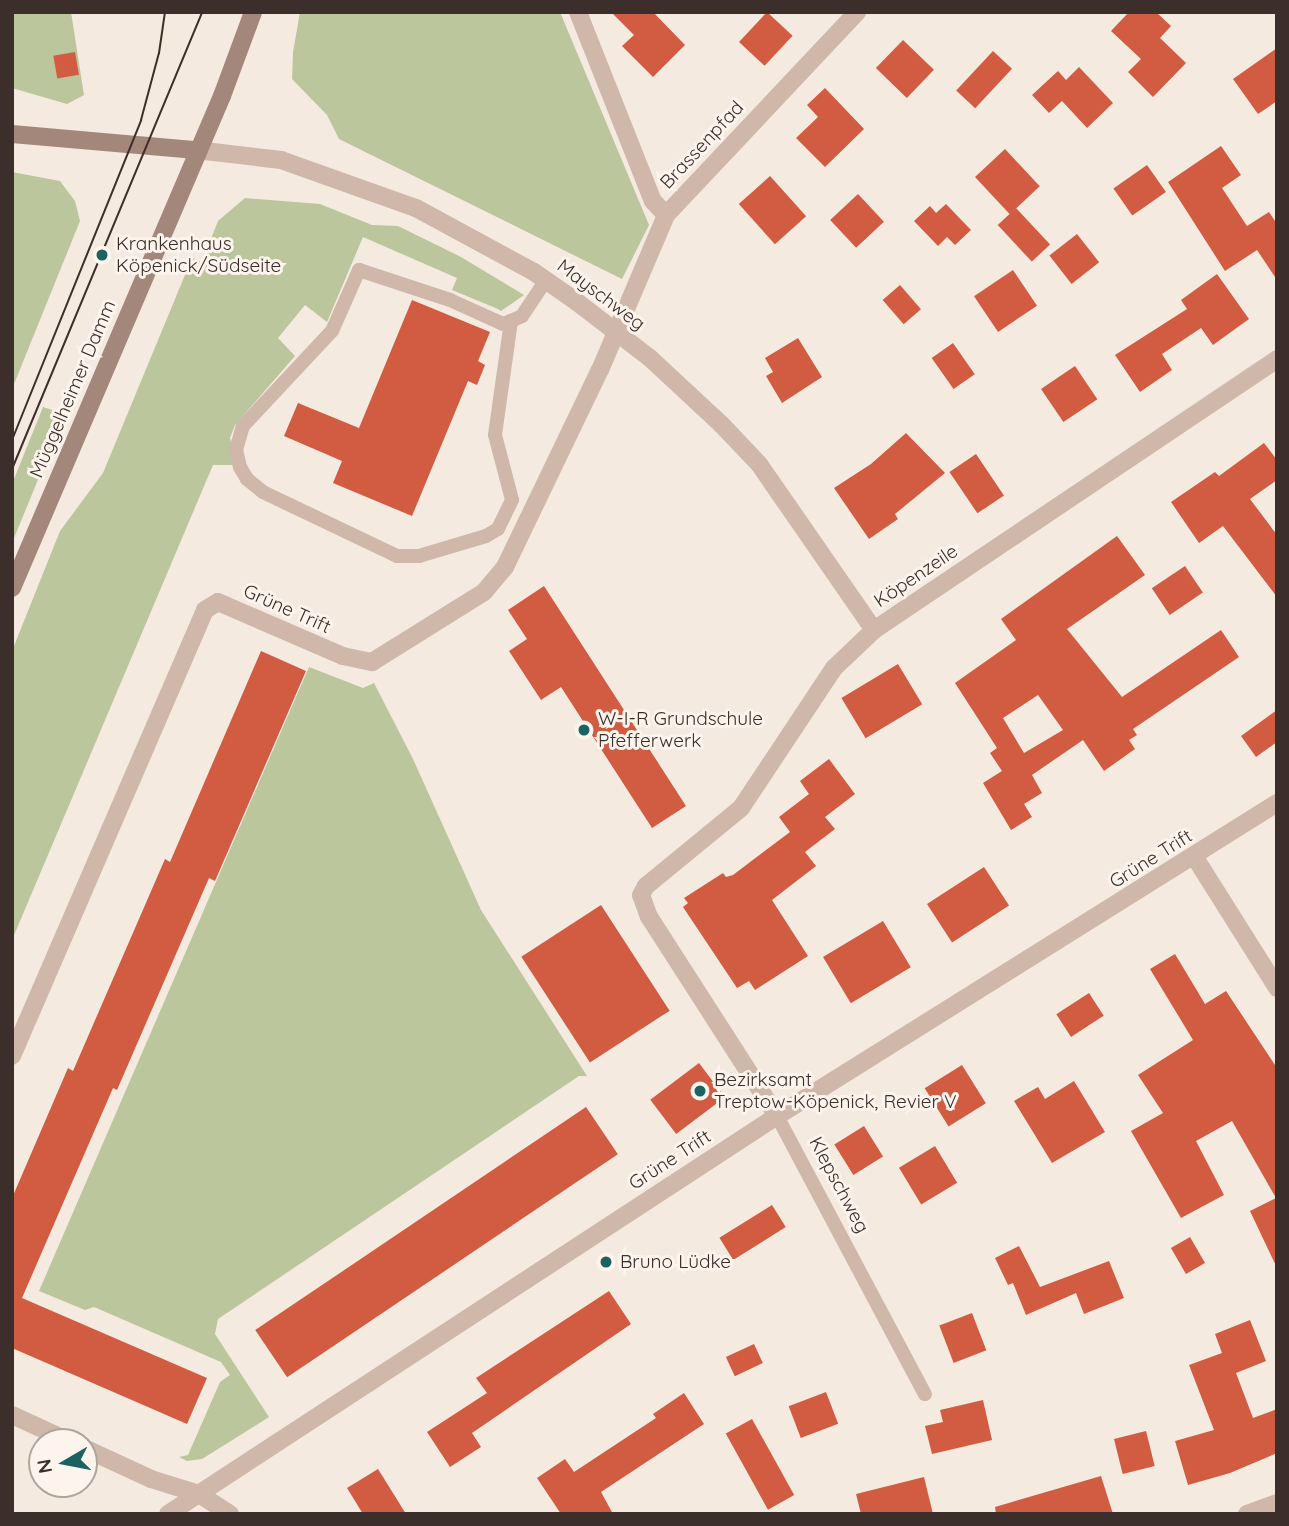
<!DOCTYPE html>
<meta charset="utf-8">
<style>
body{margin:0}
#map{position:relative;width:1289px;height:1526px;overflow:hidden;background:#f5eae0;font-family:Quicksand,sans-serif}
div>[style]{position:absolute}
.green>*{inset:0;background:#bbc69d}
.building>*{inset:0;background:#d15c42;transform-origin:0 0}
.lane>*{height:14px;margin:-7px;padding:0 7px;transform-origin:7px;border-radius:7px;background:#cfb8aa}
.street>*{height:18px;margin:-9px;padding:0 9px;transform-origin:9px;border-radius:9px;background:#cfb8aa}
.secondary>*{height:18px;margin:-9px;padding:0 9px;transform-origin:9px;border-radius:9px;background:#a3877a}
.tram>*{height:2px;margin:-1px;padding:0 1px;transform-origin:1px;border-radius:1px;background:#3c2e2a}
.dots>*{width:19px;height:19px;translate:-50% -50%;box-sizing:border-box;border:4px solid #fcf4ed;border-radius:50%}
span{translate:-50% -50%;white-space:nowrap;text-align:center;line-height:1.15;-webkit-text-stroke:6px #fcf4ed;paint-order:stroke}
.street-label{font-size:19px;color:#3c2e2a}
.poi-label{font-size:19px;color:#3c2e2a}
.left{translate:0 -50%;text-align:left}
.frame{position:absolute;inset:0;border:14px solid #3c2e2a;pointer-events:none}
.north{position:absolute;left:28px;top:1428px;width:70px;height:70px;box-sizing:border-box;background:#fcf4ed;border:2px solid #afa59f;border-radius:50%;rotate:260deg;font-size:19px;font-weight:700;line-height:28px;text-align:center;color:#3c2e2a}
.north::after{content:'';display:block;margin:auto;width:24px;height:32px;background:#1b6262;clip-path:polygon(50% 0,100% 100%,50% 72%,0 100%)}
</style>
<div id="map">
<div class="green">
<div style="clip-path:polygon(12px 12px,71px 12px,84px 95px,67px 104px,12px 88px)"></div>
<div style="clip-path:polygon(300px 12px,560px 12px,649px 225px,622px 279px,339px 139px,327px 115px,292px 79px,293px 52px)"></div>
<div style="clip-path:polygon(12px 172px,60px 181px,75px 201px,80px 221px,12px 389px)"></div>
<div style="clip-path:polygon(245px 198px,320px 204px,372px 225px,398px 226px,461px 257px,524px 295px,501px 311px,498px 309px,452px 290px,457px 278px,363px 237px,327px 322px,305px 305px,278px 338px,295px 356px,235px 425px,230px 438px,237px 465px,213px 465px,12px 940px,12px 651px,60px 531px,103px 473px,192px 258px,202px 262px,218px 221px)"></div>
<div style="clip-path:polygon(43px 407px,65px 414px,12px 543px,12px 484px)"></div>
<div style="clip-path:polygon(309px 667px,363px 688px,374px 683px,413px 759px,481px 910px,587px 1076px,579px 1076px,218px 1319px,215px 1334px,269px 1417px,202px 1459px,187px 1461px,179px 1457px,188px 1455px,220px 1382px,230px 1375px,221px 1362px,94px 1307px,85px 1310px,39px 1291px)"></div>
</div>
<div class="building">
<div style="clip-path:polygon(611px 12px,653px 12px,685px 45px,653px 77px,622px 46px,634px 35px)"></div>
<div style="left:767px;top:12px;width:35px;height:41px;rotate:43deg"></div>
<div style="clip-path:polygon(1129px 12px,1156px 12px,1171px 26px,1160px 38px,1186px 63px,1153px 97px,1128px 72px,1141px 59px,1111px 31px)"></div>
<div style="left:903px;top:40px;width:43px;height:39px;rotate:44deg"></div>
<div style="clip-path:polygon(1277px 48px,1277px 101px,1258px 114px,1233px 79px)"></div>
<div style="left:993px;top:51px;width:26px;height:54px;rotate:43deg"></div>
<div style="left:75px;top:52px;width:23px;height:22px;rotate:80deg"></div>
<div style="clip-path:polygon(1079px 67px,1113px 103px,1087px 128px,1062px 101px,1049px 113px,1032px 95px,1058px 71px,1066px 80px)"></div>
<div style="clip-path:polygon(825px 88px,864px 129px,825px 167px,796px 138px,818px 117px,807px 105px)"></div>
<div style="clip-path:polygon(1221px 146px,1241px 175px,1222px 188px,1247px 226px,1269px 212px,1277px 224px,1277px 280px,1257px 250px,1225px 271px,1168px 182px)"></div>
<div style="left:1005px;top:149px;width:51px;height:41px;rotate:47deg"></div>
<div style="left:1147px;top:165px;width:33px;height:41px;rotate:55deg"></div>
<div style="left:770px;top:176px;width:54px;height:42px;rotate:48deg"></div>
<div style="left:858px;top:194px;width:38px;height:38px;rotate:47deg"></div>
<div style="clip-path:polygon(946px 204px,971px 230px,955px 245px,947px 237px,938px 246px,914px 221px,930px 206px,936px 213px)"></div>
<div style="left:1016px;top:208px;width:50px;height:25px;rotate:47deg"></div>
<div style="left:1077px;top:234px;width:36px;height:35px;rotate:52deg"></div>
<div style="left:1013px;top:270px;width:43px;height:47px;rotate:56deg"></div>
<div style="clip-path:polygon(1217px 274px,1249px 319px,1213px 345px,1201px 328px,1162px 354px,1172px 370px,1140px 392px,1115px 355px,1187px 309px,1181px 300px)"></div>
<div style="left:900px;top:285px;width:32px;height:23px;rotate:49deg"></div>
<div style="clip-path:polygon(412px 300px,490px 332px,478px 361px,485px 365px,477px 385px,468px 381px,412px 516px,333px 483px,342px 461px,284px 436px,298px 403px,359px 428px)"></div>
<div style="clip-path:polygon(798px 338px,822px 377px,782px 403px,766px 376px,773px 372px,765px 358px)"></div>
<div style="left:953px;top:343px;width:38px;height:26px;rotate:55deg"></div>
<div style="left:1075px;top:366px;width:40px;height:41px;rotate:56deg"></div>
<div style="clip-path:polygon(906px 433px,945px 473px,895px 514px,898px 519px,869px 539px,834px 488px,871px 464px)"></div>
<div style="clip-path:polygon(1264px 443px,1277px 460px,1277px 480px,1250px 499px,1277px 535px,1277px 597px,1223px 526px,1199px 543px,1171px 502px,1215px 472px,1219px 476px)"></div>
<div style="left:976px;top:454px;width:50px;height:32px;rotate:56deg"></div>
<div style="clip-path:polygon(evenodd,1117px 536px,1145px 575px,1067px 629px,1122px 697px,1221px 630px,1239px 657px,1133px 729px,1137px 735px,1129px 740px,1135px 749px,1104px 771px,1083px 740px,1032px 775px,1042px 793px,1024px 804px,1032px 817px,1011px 830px,983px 783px,1002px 771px,990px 753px,997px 748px,955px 683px,1016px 640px,1001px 619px,1117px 536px,1038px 695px,1063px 730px,1024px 753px,1003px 718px,1038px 695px)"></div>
<div style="left:1185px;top:566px;width:32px;height:40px;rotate:56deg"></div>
<div style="clip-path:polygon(544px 586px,686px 806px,652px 828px,561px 687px,541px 700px,509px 651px,527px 639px,508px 610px)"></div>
<div style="clip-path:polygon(261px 651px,306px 671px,215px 881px,209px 878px,117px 1090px,113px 1088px,22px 1298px,207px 1378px,187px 1424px,12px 1348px,12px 1198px,68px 1068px,73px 1071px,165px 859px,170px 862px)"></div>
<div style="left:898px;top:664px;width:47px;height:66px;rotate:59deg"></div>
<div style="clip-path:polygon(1277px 710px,1277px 742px,1256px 757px,1241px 736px)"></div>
<div style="clip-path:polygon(829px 759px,855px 794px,825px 817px,835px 829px,805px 852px,816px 866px,772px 900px,808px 956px,755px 990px,749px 981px,737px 988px,683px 907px,688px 903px,684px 898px,723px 873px,726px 877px,733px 875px,790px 832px,779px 817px,809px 794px,800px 781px)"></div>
<div style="left:984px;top:867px;width:46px;height:68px;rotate:57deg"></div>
<div style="left:601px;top:905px;width:126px;height:95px;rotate:57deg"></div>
<div style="left:883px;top:921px;width:54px;height:70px;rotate:59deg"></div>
<div style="clip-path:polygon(1175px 954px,1205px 1004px,1226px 991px,1277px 1068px,1277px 1268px,1250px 1211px,1276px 1198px,1232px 1121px,1196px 1141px,1224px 1195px,1181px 1218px,1131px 1131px,1163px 1113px,1138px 1075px,1193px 1040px,1150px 969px)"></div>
<div style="left:1089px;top:993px;width:27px;height:39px;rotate:57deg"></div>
<div style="left:699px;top:1063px;width:43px;height:61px;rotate:53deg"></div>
<div style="left:962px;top:1065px;width:45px;height:44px;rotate:58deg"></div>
<div style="clip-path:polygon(1074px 1081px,1105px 1132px,1052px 1163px,1014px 1101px,1038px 1087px,1045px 1099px)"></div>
<div style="left:586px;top:1107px;width:57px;height:399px;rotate:56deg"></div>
<div style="left:864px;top:1126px;width:36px;height:35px;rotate:58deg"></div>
<div style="left:935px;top:1146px;width:43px;height:42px;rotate:59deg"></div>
<div style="left:772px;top:1205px;width:26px;height:62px;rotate:58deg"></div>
<div style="left:1190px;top:1237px;width:30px;height:22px;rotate:60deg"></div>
<div style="clip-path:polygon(1019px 1246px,1040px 1287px,1109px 1261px,1124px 1298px,1084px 1314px,1076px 1293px,1026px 1315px,1013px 1283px,1008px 1285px,995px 1258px)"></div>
<div style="clip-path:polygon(609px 1291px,631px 1324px,472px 1433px,481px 1447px,450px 1467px,427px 1432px,487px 1393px,476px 1378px)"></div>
<div style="left:972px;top:1313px;width:40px;height:35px;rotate:69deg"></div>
<div style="clip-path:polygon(1250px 1320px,1266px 1361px,1236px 1373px,1253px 1418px,1277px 1409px,1277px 1453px,1230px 1473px,1188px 1485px,1175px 1441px,1214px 1430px,1189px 1365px,1222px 1353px,1215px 1334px)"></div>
<div style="left:754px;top:1344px;width:21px;height:31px;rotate:65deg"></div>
<div style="left:826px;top:1392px;width:34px;height:40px;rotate:69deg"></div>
<div style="clip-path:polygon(684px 1393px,704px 1424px,601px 1492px,613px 1514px,561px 1514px,537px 1478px,565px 1459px,574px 1472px,656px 1418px,653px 1414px)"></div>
<div style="clip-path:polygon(983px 1400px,992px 1440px,932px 1454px,925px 1426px,943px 1422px,940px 1410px)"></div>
<div style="left:752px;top:1419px;width:87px;height:30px;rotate:61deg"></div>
<div style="left:1146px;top:1431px;width:36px;height:33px;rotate:76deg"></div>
<div style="clip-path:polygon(378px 1469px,406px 1514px,363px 1514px,347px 1488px)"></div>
<div style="clip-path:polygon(1101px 1476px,1113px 1514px,996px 1514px,995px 1507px)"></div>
<div style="clip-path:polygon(924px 1477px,933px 1514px,861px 1514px,856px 1494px)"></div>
</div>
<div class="lane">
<div style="left:511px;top:321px;width:115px;rotate:98deg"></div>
<div style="left:495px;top:435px;width:67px;rotate:75.3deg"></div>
<div style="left:512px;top:500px;width:32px;rotate:116deg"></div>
<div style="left:498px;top:529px;width:14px;rotate:150deg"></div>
<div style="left:486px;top:536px;width:70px;rotate:163.4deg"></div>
<div style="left:419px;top:556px;width:22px;rotate:180deg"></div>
<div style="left:397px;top:556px;width:148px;rotate:-154.5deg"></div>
<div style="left:263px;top:492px;width:21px;rotate:-141deg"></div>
<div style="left:247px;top:479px;width:14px;rotate:-120deg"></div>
<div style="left:240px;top:467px;width:17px;rotate:-103deg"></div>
<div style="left:236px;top:450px;width:25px;rotate:-74deg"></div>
<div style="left:243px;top:426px;width:130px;rotate:-46.9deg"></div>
<div style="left:332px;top:331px;width:67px;rotate:-66.1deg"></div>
<div style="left:359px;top:270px;width:96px;rotate:18.2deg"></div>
<div style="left:450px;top:300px;width:58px;rotate:24.4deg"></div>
<div style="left:503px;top:324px;width:9px;rotate:-21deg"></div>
<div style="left:511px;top:321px;width:12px;rotate:-24deg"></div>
<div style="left:522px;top:316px;width:43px;rotate:-56.3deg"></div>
<div style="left:777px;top:1116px;width:315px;rotate:62deg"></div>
</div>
<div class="street">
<div style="left:578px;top:12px;width:203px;rotate:68.4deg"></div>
<div style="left:653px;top:201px;width:19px;rotate:47deg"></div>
<div style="left:196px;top:150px;width:86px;rotate:6.7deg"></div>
<div style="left:281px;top:160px;width:143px;rotate:19.6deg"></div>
<div style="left:416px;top:208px;width:134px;rotate:28.5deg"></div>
<div style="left:534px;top:272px;width:52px;rotate:34.9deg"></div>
<div style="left:577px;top:302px;width:93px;rotate:37.6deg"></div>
<div style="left:651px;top:359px;width:96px;rotate:42.9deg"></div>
<div style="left:721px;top:424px;width:55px;rotate:46.5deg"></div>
<div style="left:759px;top:464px;width:202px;rotate:55.3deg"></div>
<div style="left:1194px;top:856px;width:156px;rotate:57.8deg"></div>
<div style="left:12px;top:1056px;width:486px;rotate:-66.6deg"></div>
<div style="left:205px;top:610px;width:15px;rotate:-32deg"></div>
<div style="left:218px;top:602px;width:136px;rotate:23.4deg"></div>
<div style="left:343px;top:656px;width:30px;rotate:12deg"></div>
<div style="left:372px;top:662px;width:132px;rotate:-32deg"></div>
<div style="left:484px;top:592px;width:33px;rotate:-50deg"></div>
<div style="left:505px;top:567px;width:219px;rotate:-64.3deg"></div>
<div style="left:600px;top:370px;width:168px;rotate:-66.9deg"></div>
<div style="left:666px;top:215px;width:279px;rotate:-46.7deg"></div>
<div style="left:777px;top:1116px;width:237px;rotate:-122.7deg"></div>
<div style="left:649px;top:917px;width:23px;rotate:-110deg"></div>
<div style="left:641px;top:895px;width:10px;rotate:-61deg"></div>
<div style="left:646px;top:886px;width:123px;rotate:-39.4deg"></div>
<div style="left:741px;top:808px;width:168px;rotate:-56.4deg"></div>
<div style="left:834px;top:668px;width:55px;rotate:-43.5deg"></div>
<div style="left:874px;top:630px;width:486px;rotate:-33.9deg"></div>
<div style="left:12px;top:1415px;width:65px;rotate:24.6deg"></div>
<div style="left:84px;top:1448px;width:74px;rotate:24.8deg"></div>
<div style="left:151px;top:1479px;width:50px;rotate:17.4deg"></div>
<div style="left:199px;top:1494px;width:37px;rotate:33deg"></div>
<div style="left:168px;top:1514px;width:728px;rotate:-33.17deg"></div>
<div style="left:777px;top:1116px;width:590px;rotate:-32.05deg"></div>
<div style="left:1247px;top:1514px;width:32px;rotate:-20deg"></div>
</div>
<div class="secondary">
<div style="left:12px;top:134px;width:185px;rotate:5deg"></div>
<div style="left:12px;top:588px;width:535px;rotate:-66.89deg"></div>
<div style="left:222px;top:96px;width:90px;rotate:-69.7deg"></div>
</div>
<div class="tram">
<div style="left:12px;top:440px;width:345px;rotate:-68deg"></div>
<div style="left:141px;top:120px;width:69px;rotate:-75deg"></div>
<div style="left:159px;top:53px;width:41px;rotate:-81.7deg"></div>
<div style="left:12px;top:469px;width:495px;rotate:-67.4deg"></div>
</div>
<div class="dots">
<div style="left:102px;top:255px;background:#1b6262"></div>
<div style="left:584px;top:730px;background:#1b6262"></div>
<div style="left:700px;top:1091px;background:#1b6262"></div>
<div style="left:606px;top:1262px;background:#1b6262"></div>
</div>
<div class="street-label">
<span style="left:702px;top:145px;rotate:-47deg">Brassenpfad</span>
<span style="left:601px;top:295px;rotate:37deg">Mayschweg</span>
<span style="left:73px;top:389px;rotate:-67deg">Müggelheimer Damm</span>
<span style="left:916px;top:576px;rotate:-34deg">Köpenzeile</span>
<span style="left:287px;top:609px;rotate:24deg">Grüne Trift</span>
<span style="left:1151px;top:859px;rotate:-32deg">Grüne Trift</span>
<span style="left:670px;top:1160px;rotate:-33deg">Grüne Trift</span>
<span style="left:839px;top:1185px;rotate:62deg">Klepschweg</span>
</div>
<div class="poi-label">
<span class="left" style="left:116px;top:255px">Krankenhaus<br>Köpenick/Südseite</span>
<span class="left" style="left:598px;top:730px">W-I-R Grundschule<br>Pfefferwerk</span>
<span class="left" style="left:714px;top:1091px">Bezirksamt<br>Treptow-Köpenick, Revier V</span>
<span class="left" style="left:620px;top:1262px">Bruno Lüdke</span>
</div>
<div class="frame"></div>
<div class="north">N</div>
</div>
